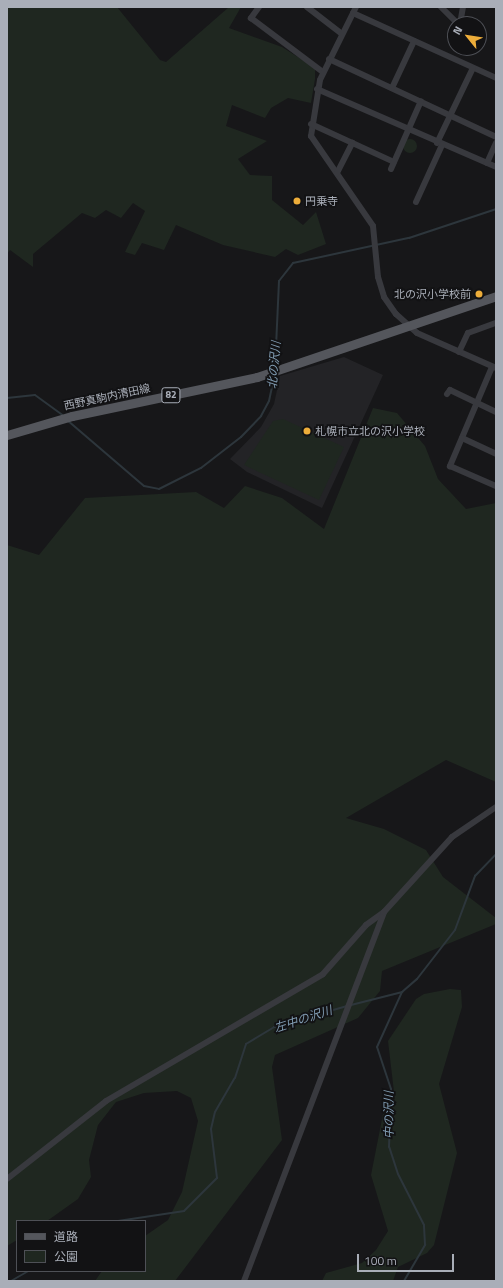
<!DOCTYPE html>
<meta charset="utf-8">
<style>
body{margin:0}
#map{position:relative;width:503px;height:1288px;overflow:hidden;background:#171719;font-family:"Titillium Web","Noto Sans JP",sans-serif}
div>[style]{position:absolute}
.built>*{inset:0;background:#232326}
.green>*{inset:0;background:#1f2720}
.round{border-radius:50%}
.stream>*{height:2px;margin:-1px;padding:0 1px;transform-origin:1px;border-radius:1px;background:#2d363c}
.street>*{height:6px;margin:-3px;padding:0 3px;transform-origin:3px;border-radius:3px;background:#38393e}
.primary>*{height:9px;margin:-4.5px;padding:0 4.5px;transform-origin:4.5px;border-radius:4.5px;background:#54565c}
.dots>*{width:11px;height:11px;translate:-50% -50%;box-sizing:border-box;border:2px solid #121214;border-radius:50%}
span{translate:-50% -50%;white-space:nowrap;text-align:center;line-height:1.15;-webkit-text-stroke:3.5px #121214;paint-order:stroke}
.shield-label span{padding:1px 3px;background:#121214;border:1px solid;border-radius:3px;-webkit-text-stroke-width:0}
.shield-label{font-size:10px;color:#a9aeb8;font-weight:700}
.poi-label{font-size:11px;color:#a9aeb8}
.left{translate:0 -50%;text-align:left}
.right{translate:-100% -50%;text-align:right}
.street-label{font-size:11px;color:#a9aeb8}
.water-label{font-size:12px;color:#819cb2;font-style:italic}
.frame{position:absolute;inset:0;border:8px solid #a9aeb8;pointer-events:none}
.legend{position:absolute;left:16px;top:1220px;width:130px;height:52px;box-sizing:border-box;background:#121214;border:1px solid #4e5056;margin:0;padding:5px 7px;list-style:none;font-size:12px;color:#a9aeb8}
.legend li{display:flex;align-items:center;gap:8px;height:20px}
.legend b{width:20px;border:1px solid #4e5056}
.north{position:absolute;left:447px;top:16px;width:40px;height:40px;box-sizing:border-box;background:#121214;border:1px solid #4e5056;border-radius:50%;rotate:300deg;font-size:11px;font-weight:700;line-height:16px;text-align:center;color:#a9aeb8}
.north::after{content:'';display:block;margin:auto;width:14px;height:18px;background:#edad3a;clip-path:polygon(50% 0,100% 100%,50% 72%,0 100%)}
.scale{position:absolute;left:357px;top:1254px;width:97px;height:18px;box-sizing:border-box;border:2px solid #a9aeb8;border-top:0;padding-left:5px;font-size:12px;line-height:14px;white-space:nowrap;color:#a9aeb8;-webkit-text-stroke:3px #121214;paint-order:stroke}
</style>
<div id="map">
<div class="built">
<div style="clip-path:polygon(344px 357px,383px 375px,322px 508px,247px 472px,230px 459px,261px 427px,274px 404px,280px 376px)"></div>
</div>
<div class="green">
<div style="clip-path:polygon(7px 7px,117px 7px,160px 60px,166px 62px,229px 7px,241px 7px,229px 28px,282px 47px,315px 68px,315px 79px,311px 103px,288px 98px,271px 108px,265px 118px,232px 105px,226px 126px,267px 141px,238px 159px,250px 175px,272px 176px,272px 200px,303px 225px,316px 212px,326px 244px,298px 255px,286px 249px,275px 257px,223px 245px,176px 225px,164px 250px,142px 243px,135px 255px,125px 252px,145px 211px,133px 203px,121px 218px,106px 210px,95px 218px,82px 213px,33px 254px,33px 267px,10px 250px,7px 254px)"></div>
<div class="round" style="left:403px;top:139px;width:14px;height:14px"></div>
<div style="clip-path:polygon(373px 408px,397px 413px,425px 446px,438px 479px,466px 509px,496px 503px,496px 782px,446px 760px,346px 818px,384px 829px,426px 850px,443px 877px,496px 918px,496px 924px,382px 971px,380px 991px,358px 1018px,275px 1055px,272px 1067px,282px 1140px,175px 1281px,95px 1281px,102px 1271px,145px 1271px,145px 1236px,168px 1220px,182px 1192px,198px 1121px,191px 1098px,177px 1091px,144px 1093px,116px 1102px,98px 1125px,89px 1160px,91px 1177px,78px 1199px,47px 1221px,17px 1221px,17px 1240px,7px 1246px,7px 545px,39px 555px,85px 498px,196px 492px,224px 508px,245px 486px,282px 498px,324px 529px)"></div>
<div style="clip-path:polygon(283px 419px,344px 447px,319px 500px,244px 465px,273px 421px)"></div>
<div style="clip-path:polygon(450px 989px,461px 990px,462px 1007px,439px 1084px,457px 1153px,434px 1245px,427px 1253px,398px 1267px,393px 1281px,322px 1281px,326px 1273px,362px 1263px,376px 1250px,388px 1231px,371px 1175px,383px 1114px,394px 1092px,388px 1041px,416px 999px,424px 994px)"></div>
</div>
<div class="stream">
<div style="left:275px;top:369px;width:88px;rotate:-87.4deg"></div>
<div style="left:279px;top:281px;width:23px;rotate:-52deg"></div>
<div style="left:293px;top:263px;width:119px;rotate:-12.2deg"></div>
<div style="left:409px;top:238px;width:92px;rotate:-18.4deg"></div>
<div style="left:7px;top:398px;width:28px;rotate:-6deg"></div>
<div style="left:35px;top:395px;width:34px;rotate:36deg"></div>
<div style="left:67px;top:420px;width:101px;rotate:40.6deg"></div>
<div style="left:144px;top:486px;width:15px;rotate:11deg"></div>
<div style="left:159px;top:489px;width:47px;rotate:-26.6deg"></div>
<div style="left:201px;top:468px;width:51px;rotate:-37.8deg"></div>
<div style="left:241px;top:437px;width:29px;rotate:-46deg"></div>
<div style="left:261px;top:416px;width:17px;rotate:-62deg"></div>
<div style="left:269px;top:401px;width:29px;rotate:-78deg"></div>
<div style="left:351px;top:1005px;width:53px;rotate:-14.3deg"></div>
<div style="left:118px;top:1221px;width:67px;rotate:-8.6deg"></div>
<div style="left:184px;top:1211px;width:47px;rotate:-45deg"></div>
<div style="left:217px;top:1178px;width:49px;rotate:-97deg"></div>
<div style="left:211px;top:1129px;width:17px;rotate:-77deg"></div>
<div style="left:215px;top:1112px;width:39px;rotate:-60deg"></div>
<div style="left:235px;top:1078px;width:36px;rotate:-72deg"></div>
<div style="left:246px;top:1044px;width:33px;rotate:-31deg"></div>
<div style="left:274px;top:1027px;width:76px;rotate:-16deg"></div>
<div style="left:11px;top:1281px;width:20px;rotate:-30deg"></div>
<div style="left:404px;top:1281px;width:42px;rotate:-59.7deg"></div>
<div style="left:425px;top:1245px;width:20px;rotate:-93deg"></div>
<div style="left:424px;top:1225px;width:57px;rotate:-117deg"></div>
<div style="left:398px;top:1174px;width:28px;rotate:-108deg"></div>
<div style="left:389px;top:1147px;width:58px;rotate:-88deg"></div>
<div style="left:391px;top:1089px;width:44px;rotate:-108.4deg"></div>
<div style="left:377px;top:1047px;width:60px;rotate:-65.6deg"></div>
<div style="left:402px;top:992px;width:20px;rotate:-41deg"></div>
<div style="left:417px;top:979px;width:62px;rotate:-52.2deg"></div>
<div style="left:455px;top:930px;width:58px;rotate:-69.7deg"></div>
<div style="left:475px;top:876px;width:30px;rotate:-46deg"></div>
</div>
<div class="street">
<div style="left:259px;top:7px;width:14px;rotate:126deg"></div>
<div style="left:251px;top:18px;width:90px;rotate:36.9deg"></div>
<div style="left:307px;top:7px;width:44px;rotate:37.6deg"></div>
<div style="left:356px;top:7px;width:81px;rotate:116.3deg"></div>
<div style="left:320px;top:80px;width:57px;rotate:99.1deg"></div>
<div style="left:311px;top:136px;width:109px;rotate:55.4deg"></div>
<div style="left:373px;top:226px;width:51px;rotate:84.4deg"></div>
<div style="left:378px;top:277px;width:21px;rotate:73deg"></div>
<div style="left:384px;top:297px;width:21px;rotate:55deg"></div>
<div style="left:396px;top:314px;width:28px;rotate:42deg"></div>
<div style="left:417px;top:333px;width:86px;rotate:23.9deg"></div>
<div style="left:441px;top:7px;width:24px;rotate:45deg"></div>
<div style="left:353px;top:13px;width:157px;rotate:24.4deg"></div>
<div style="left:460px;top:24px;width:17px;rotate:-80deg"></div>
<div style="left:329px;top:59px;width:184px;rotate:25deg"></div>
<div style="left:392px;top:88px;width:52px;rotate:-64.9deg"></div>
<div style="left:317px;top:89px;width:195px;rotate:23.5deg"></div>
<div style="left:311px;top:124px;width:91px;rotate:24.6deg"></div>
<div style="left:437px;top:143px;width:83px;rotate:-64.4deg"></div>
<div style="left:487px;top:163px;width:22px;rotate:-66deg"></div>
<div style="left:391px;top:169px;width:74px;rotate:-66.2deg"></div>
<div style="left:337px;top:173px;width:34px;rotate:-63deg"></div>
<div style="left:416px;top:202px;width:63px;rotate:-65.5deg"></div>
<div style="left:459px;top:352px;width:21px;rotate:-65deg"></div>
<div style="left:468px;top:333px;width:30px;rotate:-20deg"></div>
<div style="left:492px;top:367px;width:108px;rotate:113deg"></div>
<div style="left:450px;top:466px;width:50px;rotate:23.5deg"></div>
<div style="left:447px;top:394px;width:5px;rotate:-53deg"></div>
<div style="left:450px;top:390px;width:51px;rotate:25.6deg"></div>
<div style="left:462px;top:438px;width:38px;rotate:25deg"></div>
<div style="left:7px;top:1179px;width:126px;rotate:-38.2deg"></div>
<div style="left:106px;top:1101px;width:251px;rotate:-30.3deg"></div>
<div style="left:323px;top:974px;width:65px;rotate:-48.7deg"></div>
<div style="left:366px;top:925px;width:22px;rotate:-36deg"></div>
<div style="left:244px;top:1281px;width:395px;rotate:-69.2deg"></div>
<div style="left:384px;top:912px;width:101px;rotate:-47.8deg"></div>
<div style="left:452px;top:837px;width:53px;rotate:-34.3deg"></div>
</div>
<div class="primary">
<div style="left:7px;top:435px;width:68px;rotate:-16.3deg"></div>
<div style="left:72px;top:416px;width:189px;rotate:-11.9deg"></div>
<div style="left:257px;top:377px;width:252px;rotate:-18.7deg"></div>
</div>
<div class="dots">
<div style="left:297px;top:201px;background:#edad3a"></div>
<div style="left:479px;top:294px;background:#edad3a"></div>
<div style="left:307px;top:431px;background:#edad3a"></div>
</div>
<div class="shield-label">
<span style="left:171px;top:395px">82</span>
</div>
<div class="poi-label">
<span class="left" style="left:305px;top:201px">円乗寺</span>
<span class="right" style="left:471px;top:294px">北の沢小学校前</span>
<span class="left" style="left:315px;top:431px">札幌市立北の沢小学校</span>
</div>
<div class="street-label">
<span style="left:107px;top:397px;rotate:-12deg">西野真駒内清田線</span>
</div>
<div class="water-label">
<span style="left:274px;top:365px;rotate:-85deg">北の沢川</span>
<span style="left:303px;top:1019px;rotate:-18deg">左中の沢川</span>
<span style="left:389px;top:1115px;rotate:-90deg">中の沢川</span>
</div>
<div class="frame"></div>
<ul class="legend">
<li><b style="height:5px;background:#54565c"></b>道路</li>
<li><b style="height:11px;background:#1f2720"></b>公園</li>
</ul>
<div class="north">N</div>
<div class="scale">100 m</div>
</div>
